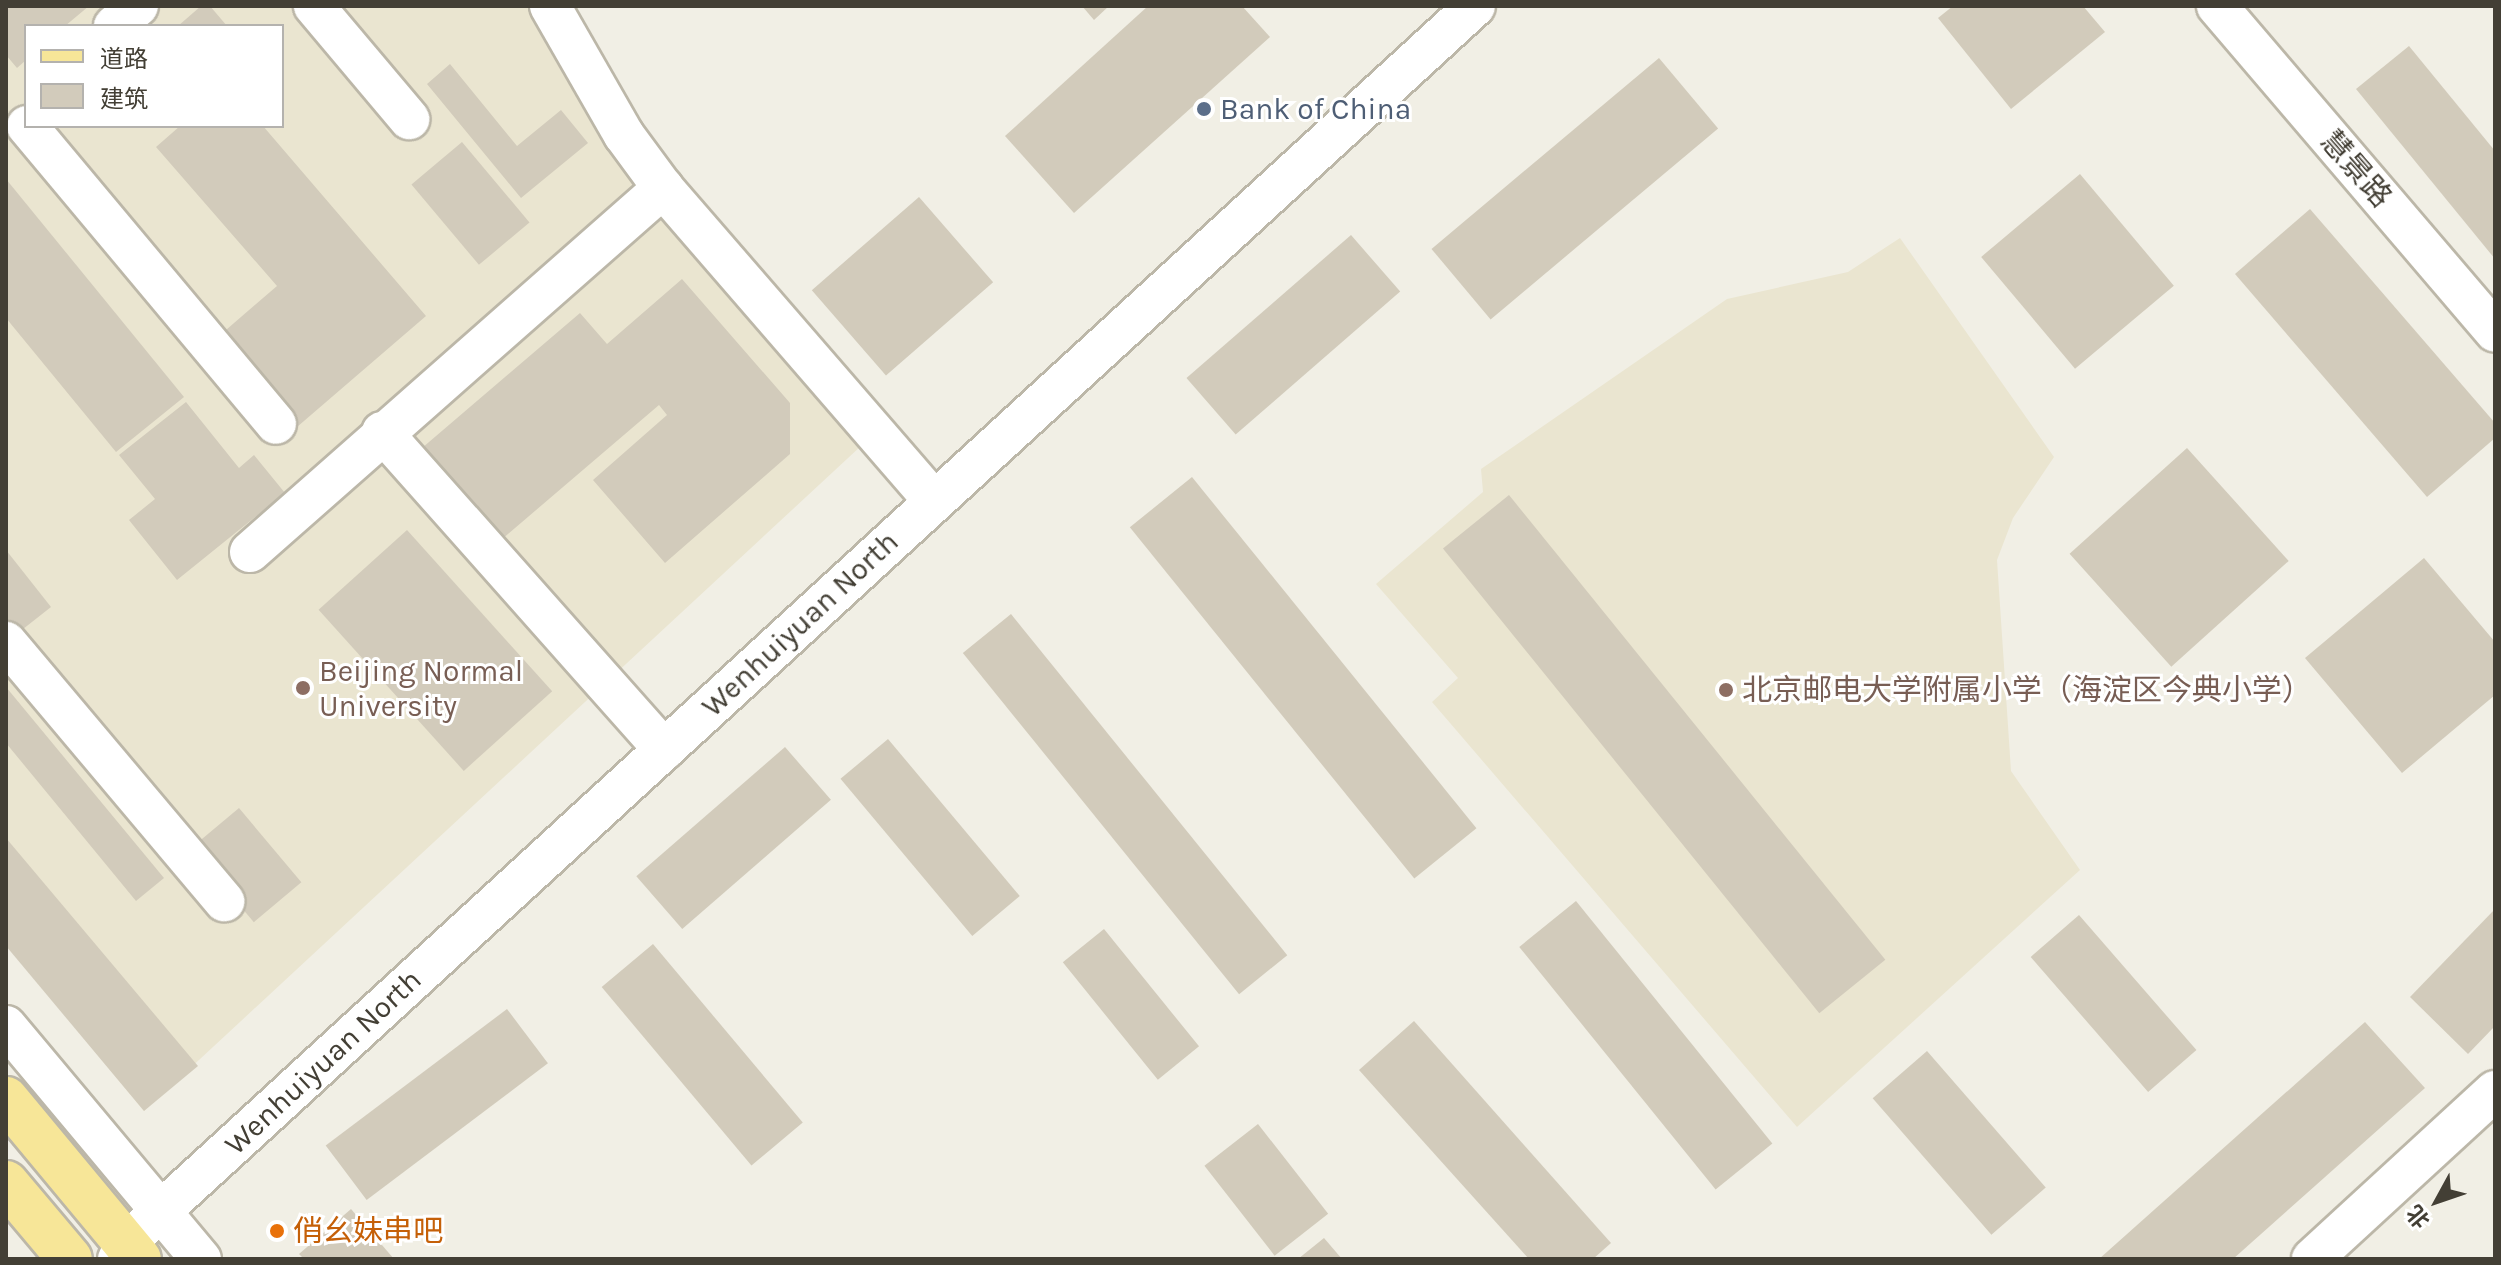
<!DOCTYPE html>
<meta charset="utf-8">
<style>
body{margin:0}
#map{position:relative;width:2501px;height:1265px;overflow:hidden;background:#f1efe5;font-family:Karla,"Noto Sans SC",sans-serif}
div>[style]{position:absolute}
.education>*{inset:0;background:#eae5d0}
.building>*{inset:0;background:#d2cbbb;transform-origin:0 0}
.roads{filter:drop-shadow(2px 0 #bcb7a8) drop-shadow(-2px 0 #bcb7a8) drop-shadow(0 2px #bcb7a8) drop-shadow(0 -2px #bcb7a8)}
.minor>*{height:40px;margin:-20px;padding:0 20px;transform-origin:20px;border-radius:20px;background:#fff}
.major>*{height:44px;margin:-22px;padding:0 22px;transform-origin:22px;border-radius:22px;background:#f7e698}
.dots>*{width:22px;height:22px;translate:-50% -50%;box-sizing:border-box;border:4px solid #fff;border-radius:50%}
span{translate:-50% -50%;white-space:nowrap;text-align:center;line-height:1.15;-webkit-text-stroke:6px #fff;paint-order:stroke}
.service-label{font-size:30px;color:#4e5e75}
.left{translate:0 -50%;text-align:left}
.street-label{font-size:30px;color:#433f35}
.education-label{font-size:30px;color:#785e54}
.food-label{font-size:30px;color:#c56008}
.frame{position:absolute;inset:0;border:8px solid #433f35;pointer-events:none}
.legend{position:absolute;left:24px;top:24px;width:260px;height:104px;box-sizing:border-box;background:#fff;border:2px solid #b4b2ae;margin:0;padding:10px 14px;list-style:none;font-size:24px;color:#433f35}
.legend li{display:flex;align-items:center;gap:16px;height:40px}
.legend b{width:40px;border:2px solid #b4b2ae}
.north{position:absolute;left:2397px;top:1161px;width:80px;height:80px;-webkit-text-stroke:6px #fff;paint-order:stroke;rotate:230deg;font-size:22px;font-weight:700;line-height:32px;text-align:center;color:#433f35}
.north::after{content:'';display:block;margin:auto;width:28px;height:36px;background:#433f35;clip-path:polygon(50% 0,100% 100%,50% 72%,0 100%)}
</style>
<div id="map">
<div class="education">
<div style="clip-path:polygon(evenodd,6px 6px,553px 6px,663px 188px,875px 433px,144px 1111px,6px 944px,6px 6px,26px 26px,282px 26px,282px 126px,26px 126px,26px 26px)"></div>
<div style="clip-path:polygon(1900px 238px,2054px 457px,2013px 518px,1997px 560px,2011px 771px,2080px 870px,1797px 1127px,1432px 702px,1458px 678px,1376px 584px,1483px 492px,1481px 469px,1727px 299px,1848px 272px)"></div>
</div>
<div class="building">
<div style="clip-path:polygon(6px 6px,89px 6px,65px 26px,26px 26px,26px 60px,17px 68px,6px 55px)"></div>
<div style="clip-path:polygon(201px 6px,210px 6px,227px 26px,178px 26px)"></div>
<div style="clip-path:polygon(1082px 6px,1109px 6px,1094px 20px)"></div>
<div style="clip-path:polygon(1148px 6px,1242px 6px,1270px 37px,1074px 213px,1005px 136px)"></div>
<div style="clip-path:polygon(1953px 6px,2083px 6px,2105px 32px,2011px 109px,1938px 18px)"></div>
<div style="clip-path:polygon(2409px 46px,2495px 151px,2495px 259px,2356px 89px)"></div>
<div style="left:1659px;top:58px;width:92px;height:297px;rotate:50deg"></div>
<div style="clip-path:polygon(450px 64px,517px 146px,561px 110px,588px 143px,521px 198px,427px 84px)"></div>
<div style="clip-path:polygon(180px 126px,263px 126px,426px 316px,297px 427px,219px 336px,277px 286px,156px 147px)"></div>
<div style="left:462px;top:142px;width:105px;height:66px;rotate:50deg"></div>
<div style="left:2080px;top:174px;width:146px;height:129px;rotate:50deg"></div>
<div style="clip-path:polygon(6px 179px,184px 397px,116px 452px,6px 318px)"></div>
<div style="left:919px;top:197px;width:113px;height:142px;rotate:49deg"></div>
<div style="clip-path:polygon(2310px 209px,2495px 423px,2495px 438px,2427px 497px,2235px 274px)"></div>
<div style="left:1351px;top:235px;width:75px;height:218px;rotate:49deg"></div>
<div style="clip-path:polygon(682px 279px,790px 403px,790px 454px,665px 563px,593px 480px,667px 415px,659px 405px,501px 540px,422px 448px,580px 313px,607px 344px)"></div>
<div style="clip-path:polygon(186px 402px,239px 468px,254px 455px,285px 493px,177px 580px,129px 520px,155px 499px,119px 455px)"></div>
<div style="left:2187px;top:448px;width:152px;height:158px;rotate:48deg"></div>
<div style="left:1192px;top:477px;width:452px;height:80px;rotate:51deg"></div>
<div style="left:1509px;top:495px;width:598px;height:85px;rotate:51deg"></div>
<div style="left:407px;top:530px;width:217px;height:119px;rotate:48deg"></div>
<div style="clip-path:polygon(6px 550px,51px 607px,18px 633px,6px 618px)"></div>
<div style="clip-path:polygon(2424px 558px,2495px 642px,2495px 695px,2402px 773px,2305px 658px)"></div>
<div style="left:1011px;top:614px;width:439px;height:62px;rotate:51deg"></div>
<div style="clip-path:polygon(6px 687px,164px 878px,136px 901px,6px 743px)"></div>
<div style="left:888px;top:739px;width:205px;height:62px;rotate:50deg"></div>
<div style="left:785px;top:747px;width:70px;height:197px;rotate:49deg"></div>
<div style="left:239px;top:808px;width:97px;height:62px;rotate:50deg"></div>
<div style="clip-path:polygon(6px 838px,198px 1066px,144px 1111px,6px 946px)"></div>
<div style="left:1576px;top:901px;width:312px;height:73px;rotate:51deg"></div>
<div style="clip-path:polygon(2495px 909px,2495px 1026px,2468px 1054px,2410px 997px)"></div>
<div style="left:2079px;top:915px;width:179px;height:64px;rotate:49deg"></div>
<div style="left:1104px;top:929px;width:151px;height:53px;rotate:51deg"></div>
<div style="left:653px;top:944px;width:233px;height:67px;rotate:50deg"></div>
<div style="left:507px;top:1009px;width:68px;height:227px;rotate:53deg"></div>
<div style="clip-path:polygon(1414px 1021px,1611px 1243px,1593px 1259px,1529px 1259px,1359px 1070px)"></div>
<div style="clip-path:polygon(2365px 1022px,2425px 1088px,2233px 1259px,2099px 1259px)"></div>
<div style="left:1927px;top:1051px;width:181px;height:72px;rotate:49deg"></div>
<div style="left:1258px;top:1124px;width:114px;height:68px;rotate:52deg"></div>
<div style="clip-path:polygon(351px 1209px,394px 1259px,304px 1259px,299px 1254px)"></div>
<div style="clip-path:polygon(1324px 1238px,1342px 1259px,1298px 1259px)"></div>
</div>
<div class="roads">
<div class="minor">
<div style="left:314px;top:6px;width:148px;rotate:49.9deg"></div>
<div style="left:550px;top:6px;width:149px;rotate:60.2deg"></div>
<div style="left:624px;top:135px;width:66px;rotate:53.7deg"></div>
<div style="left:663px;top:188px;width:414px;rotate:49.1deg"></div>
<div style="left:2217px;top:6px;width:428px;rotate:49.5deg"></div>
<div style="left:114px;top:26px;width:31px;rotate:-40deg"></div>
<div style="left:27px;top:126px;width:388px;rotate:50.1deg"></div>
<div style="left:382px;top:432px;width:425px;rotate:48.4deg"></div>
<div style="left:250px;top:552px;width:551px;rotate:-41.39deg"></div>
<div style="left:6px;top:642px;width:339px;rotate:49.9deg"></div>
<div style="left:6px;top:1026px;width:304px;rotate:50.1deg"></div>
<div style="left:118px;top:1259px;width:18px;rotate:-63deg"></div>
<div style="left:126px;top:1243px;width:1830px;rotate:-42.52deg"></div>
<div style="left:2312px;top:1259px;width:248px;rotate:-42.6deg"></div>
</div>
<div class="major">
<div style="left:6px;top:1099px;width:208px;rotate:50.3deg"></div>
<div style="left:6px;top:1183px;width:99px;rotate:49.9deg"></div>
</div>
</div>
<div class="dots">
<div style="left:1204px;top:109px;background:#5c6f8a"></div>
<div style="left:303px;top:688px;background:#8d6e63"></div>
<div style="left:1726px;top:690px;background:#8d6e63"></div>
<div style="left:277px;top:1231px;background:#e8710a"></div>
</div>
<div class="service-label">
<span class="left" style="left:1220px;top:109px">Bank of China</span>
</div>
<div class="street-label">
<span style="left:2356px;top:169px;rotate:49deg">慧景路</span>
<span style="left:800px;top:624px;rotate:-43deg">Wenhuiyuan North</span>
<span style="left:323px;top:1062px;rotate:-43deg">Wenhuiyuan North</span>
</div>
<div class="education-label">
<span class="left" style="left:319px;top:688px">Beijing Normal<br>University</span>
<span class="left" style="left:1742px;top:690px">北京邮电大学附属小学（海淀区今典小学）</span>
</div>
<div class="food-label">
<span class="left" style="left:293px;top:1231px">俏幺妹串吧</span>
</div>
<div class="frame"></div>
<ul class="legend">
<li><b style="height:10px;background:#f7e698"></b>道路</li>
<li><b style="height:22px;background:#d2cbbb"></b>建筑</li>
</ul>
<div class="north">北</div>
</div>
